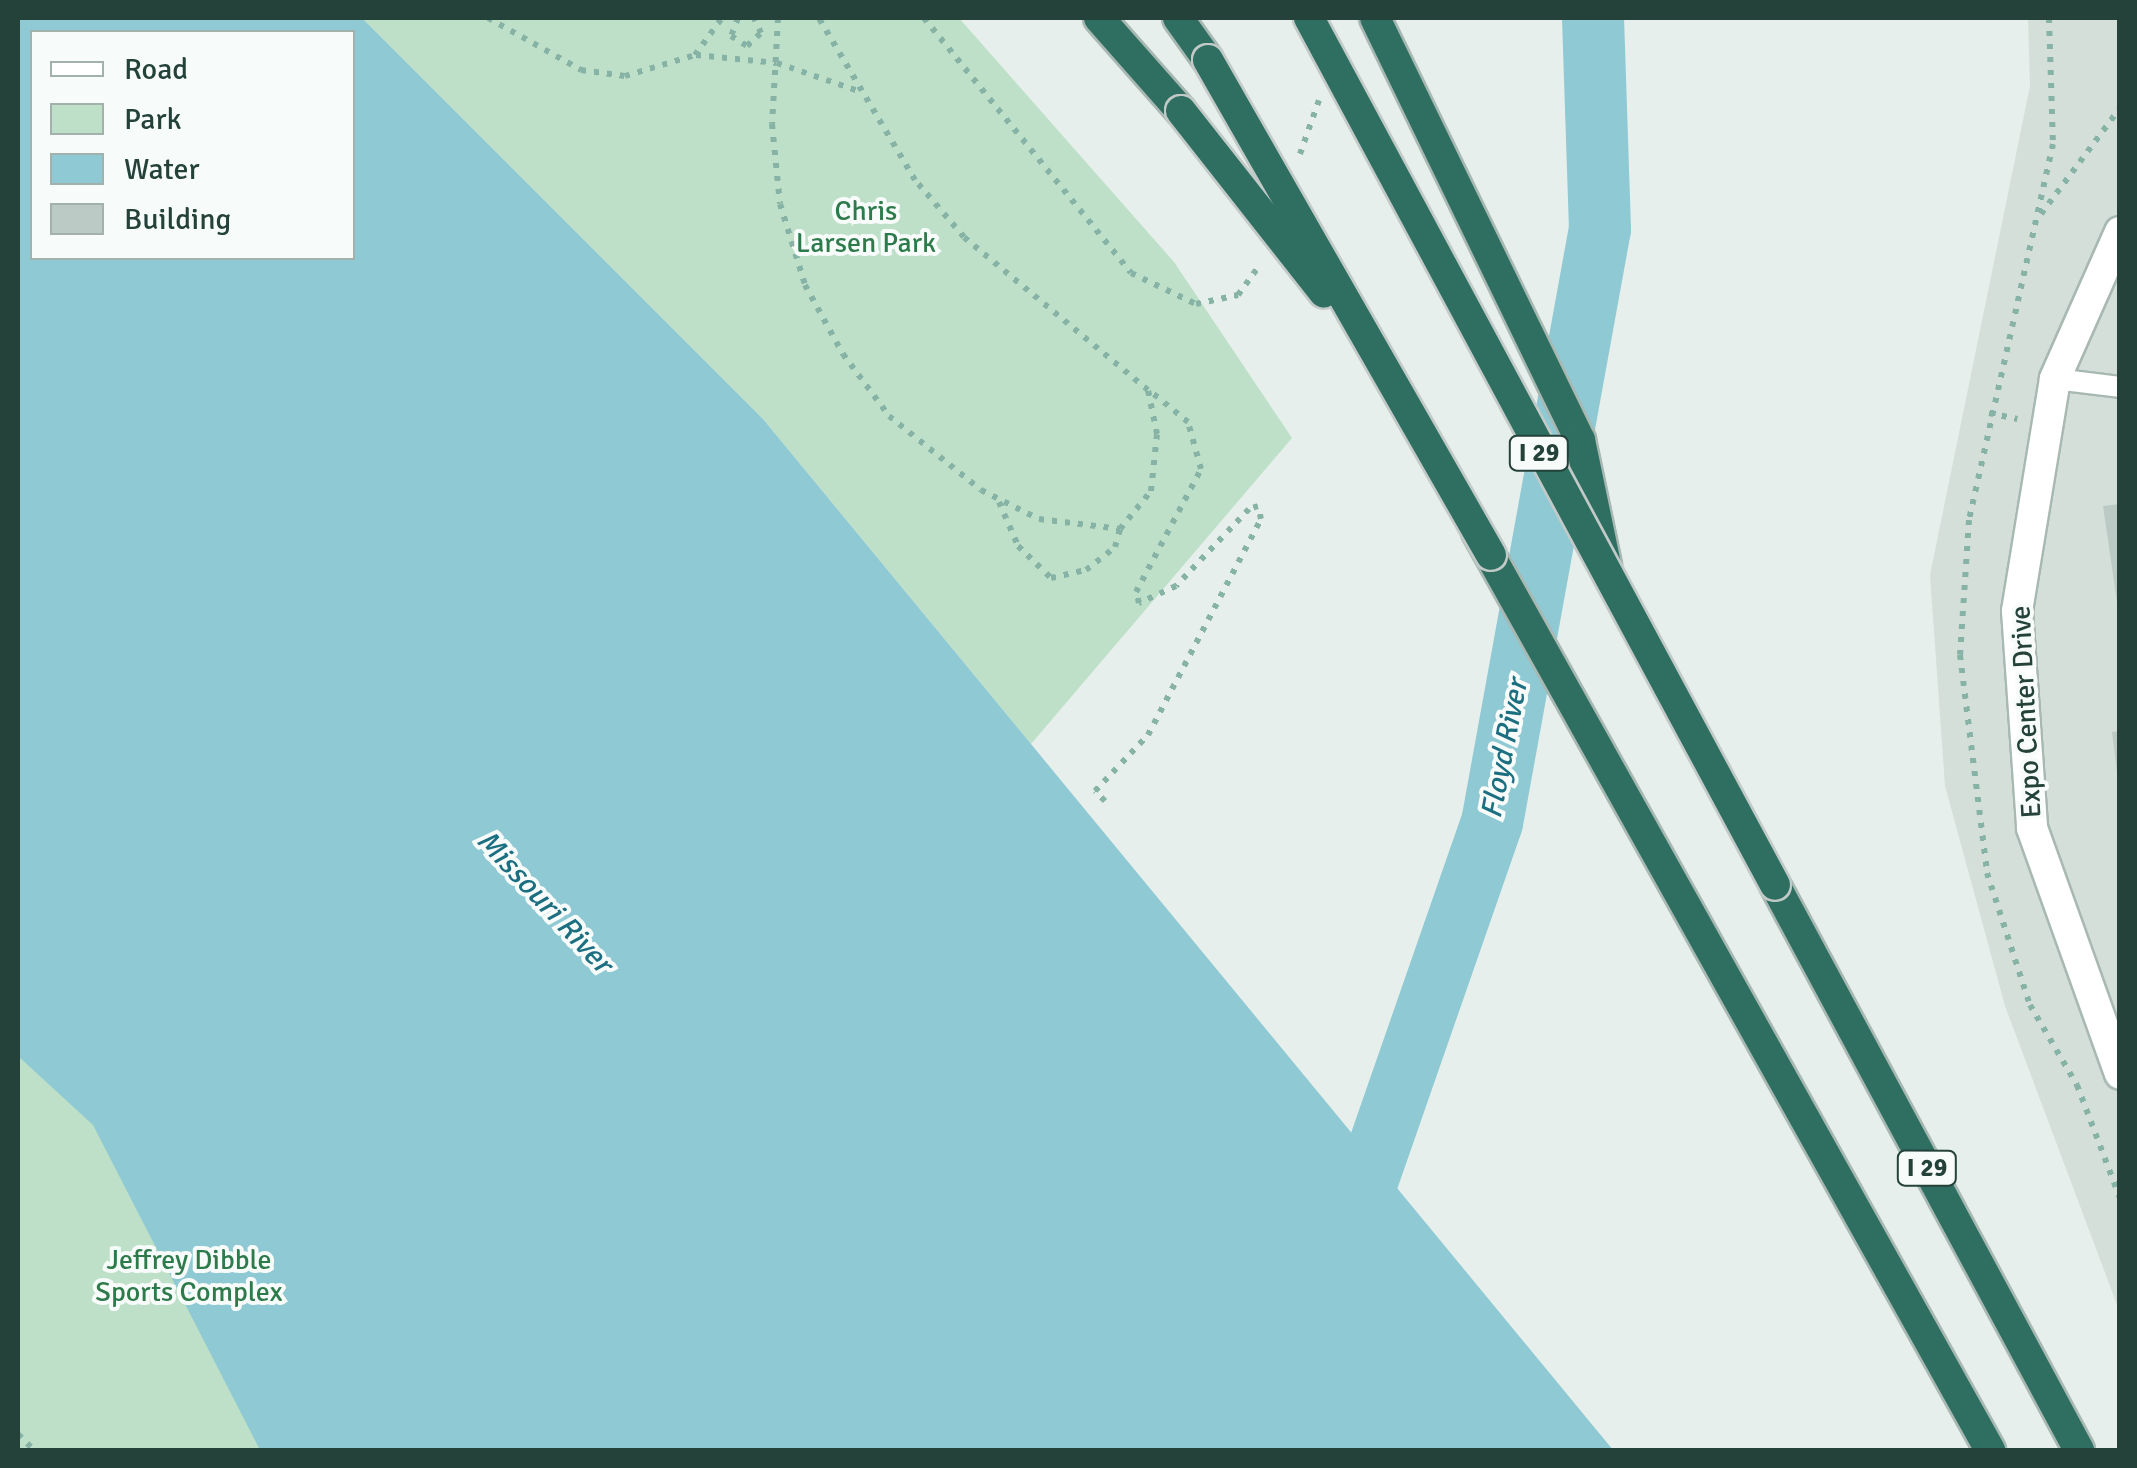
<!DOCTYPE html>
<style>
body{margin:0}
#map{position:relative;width:2137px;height:1468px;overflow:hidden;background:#e6efeb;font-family:Signika,sans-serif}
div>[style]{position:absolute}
.built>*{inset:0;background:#d4dfda}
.green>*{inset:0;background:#bfe0c8}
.water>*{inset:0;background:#8ec9d4}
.river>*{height:62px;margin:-31px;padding:0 31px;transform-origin:31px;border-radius:31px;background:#8ec9d4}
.building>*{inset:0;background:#bbcac4}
.path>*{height:6px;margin-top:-3px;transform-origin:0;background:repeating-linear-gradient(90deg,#86b3a5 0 5px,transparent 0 13px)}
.roads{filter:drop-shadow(2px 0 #a8b8b2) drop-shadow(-2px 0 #a8b8b2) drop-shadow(0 2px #a8b8b2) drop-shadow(0 -2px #a8b8b2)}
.service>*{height:20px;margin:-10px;padding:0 10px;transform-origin:10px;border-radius:10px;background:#fff}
.minor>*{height:30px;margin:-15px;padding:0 15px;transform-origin:15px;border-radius:15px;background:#fff}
.motorway>*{height:30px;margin:-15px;padding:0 15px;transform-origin:15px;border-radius:15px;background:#2f6f62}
.bridges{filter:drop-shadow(2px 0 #c2cac8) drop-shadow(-2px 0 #c2cac8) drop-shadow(0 2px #c2cac8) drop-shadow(0 -2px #c2cac8)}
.motorway-bridge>*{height:30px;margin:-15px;padding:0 15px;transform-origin:15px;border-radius:15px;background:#2f6f62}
span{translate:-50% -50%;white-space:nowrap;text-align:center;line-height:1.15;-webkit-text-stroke:8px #f7fbf9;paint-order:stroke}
.shield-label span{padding:2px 8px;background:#f7fbf9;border:2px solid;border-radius:8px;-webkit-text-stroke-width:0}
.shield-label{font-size:25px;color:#24423a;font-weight:700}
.park-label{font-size:28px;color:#2d7a4b}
.street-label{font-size:28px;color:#24423a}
.water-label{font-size:30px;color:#1c6f80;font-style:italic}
.frame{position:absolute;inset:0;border:20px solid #24423a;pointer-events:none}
.legend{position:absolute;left:30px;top:30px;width:325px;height:230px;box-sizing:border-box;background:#f7fbf9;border:2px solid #a3b1ad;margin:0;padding:12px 18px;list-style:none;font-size:30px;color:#24423a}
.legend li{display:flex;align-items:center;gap:20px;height:50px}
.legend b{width:50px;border:2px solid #a3b1ad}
</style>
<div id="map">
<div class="built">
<div style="clip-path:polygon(2028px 18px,2119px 18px,2119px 1310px,2005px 1006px,1945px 786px,1930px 575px,2030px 86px)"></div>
</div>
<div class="green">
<div style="clip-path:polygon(362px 18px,959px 18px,1174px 262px,1292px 438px,1031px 744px,763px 419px)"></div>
<div style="clip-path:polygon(18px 854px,589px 1450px,18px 1450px)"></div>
</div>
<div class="water">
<div style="clip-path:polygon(evenodd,18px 18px,362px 18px,763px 419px,1613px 1450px,260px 1450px,93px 1125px,18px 1056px,18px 18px,32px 32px,352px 32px,352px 258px,32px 258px,32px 32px)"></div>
</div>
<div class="river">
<div style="left:1348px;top:1236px;width:437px;rotate:-70.8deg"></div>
<div style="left:1492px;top:823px;width:604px;rotate:-79.7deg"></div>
<div style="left:1600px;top:229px;width:211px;rotate:-91.9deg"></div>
</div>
<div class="building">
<div style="clip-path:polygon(2120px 504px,2120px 602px,2117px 602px,2103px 506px)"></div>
<div style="clip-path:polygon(2120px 731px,2120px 772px,2117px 772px,2112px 732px)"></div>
</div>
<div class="path">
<div style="left:488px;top:18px;width:107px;rotate:29.2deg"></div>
<div style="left:581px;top:70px;width:44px;rotate:7.8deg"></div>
<div style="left:625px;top:76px;width:73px;rotate:-16.7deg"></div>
<div style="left:695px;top:55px;width:46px;rotate:-53.9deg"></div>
<div style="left:738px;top:18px;width:19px;rotate:111deg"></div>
<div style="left:731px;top:36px;width:19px;rotate:32deg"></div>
<div style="left:747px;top:46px;width:19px;rotate:-43deg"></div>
<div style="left:761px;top:33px;width:17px;rotate:-115deg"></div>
<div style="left:778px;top:18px;width:106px;rotate:93.2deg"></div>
<div style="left:772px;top:124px;width:80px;rotate:84.3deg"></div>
<div style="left:780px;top:204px;width:85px;rotate:72.8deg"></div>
<div style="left:805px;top:285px;width:79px;rotate:61.2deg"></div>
<div style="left:843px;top:354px;width:77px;rotate:53.4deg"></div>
<div style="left:889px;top:416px;width:118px;rotate:38.8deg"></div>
<div style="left:981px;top:490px;width:65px;rotate:26.6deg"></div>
<div style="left:1039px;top:519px;width:82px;rotate:7deg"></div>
<div style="left:1120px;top:529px;width:49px;rotate:-50.8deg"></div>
<div style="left:1151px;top:491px;width:57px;rotate:-84deg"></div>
<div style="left:1157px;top:434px;width:45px;rotate:-101.6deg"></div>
<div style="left:1148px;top:390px;width:239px;rotate:-140.3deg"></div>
<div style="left:964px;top:237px;width:75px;rotate:-130.7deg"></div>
<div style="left:915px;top:180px;width:188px;rotate:-120.7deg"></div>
<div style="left:924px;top:18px;width:328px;rotate:50.9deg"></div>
<div style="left:1131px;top:273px;width:72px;rotate:25.5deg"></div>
<div style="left:1196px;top:304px;width:43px;rotate:-12.1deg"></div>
<div style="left:1238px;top:295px;width:37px;rotate:-54deg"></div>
<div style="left:2049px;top:18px;width:126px;rotate:88.2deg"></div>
<div style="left:2053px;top:144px;width:385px;rotate:102.6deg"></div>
<div style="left:1969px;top:520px;width:135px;rotate:93.8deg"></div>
<div style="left:1960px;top:655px;width:220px;rotate:82.9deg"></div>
<div style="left:1987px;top:873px;width:139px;rotate:72deg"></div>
<div style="left:2030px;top:1005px;width:93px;rotate:59.6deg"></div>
<div style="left:2077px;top:1085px;width:121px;rotate:69.2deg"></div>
<div style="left:696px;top:55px;width:81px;rotate:5.6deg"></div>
<div style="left:777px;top:63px;width:89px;rotate:19deg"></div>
<div style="left:1300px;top:154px;width:57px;rotate:-70.6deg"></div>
<div style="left:2041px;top:214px;width:132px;rotate:-53.3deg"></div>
<div style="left:1989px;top:413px;width:29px;rotate:12deg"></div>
<div style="left:999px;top:502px;width:48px;rotate:66.6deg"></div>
<div style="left:1018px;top:546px;width:46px;rotate:44.1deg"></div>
<div style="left:1051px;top:578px;width:36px;rotate:-13deg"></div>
<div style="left:1086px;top:570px;width:37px;rotate:-38deg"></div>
<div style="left:1115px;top:547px;width:19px;rotate:-74deg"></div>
<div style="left:1105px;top:801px;width:14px;rotate:-135deg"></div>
<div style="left:1095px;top:791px;width:77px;rotate:-46.6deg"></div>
<div style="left:1148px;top:735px;width:244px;rotate:-62.4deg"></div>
<div style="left:1261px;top:519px;width:13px;rotate:-103deg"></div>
<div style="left:1258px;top:506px;width:9px;rotate:162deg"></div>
<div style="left:1249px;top:509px;width:106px;rotate:133.5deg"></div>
<div style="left:1176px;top:586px;width:41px;rotate:155.3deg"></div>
<div style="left:1139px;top:603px;width:11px;rotate:-105deg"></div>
<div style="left:1136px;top:592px;width:139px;rotate:-62.1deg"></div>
<div style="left:1201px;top:469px;width:49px;rotate:-105.5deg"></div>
<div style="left:1188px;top:422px;width:49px;rotate:-140.8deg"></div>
<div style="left:18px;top:1434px;width:23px;rotate:45deg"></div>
</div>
<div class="roads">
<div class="service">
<div style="left:2055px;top:379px;width:65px;rotate:7deg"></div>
</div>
<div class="minor">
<div style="left:2120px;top:232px;width:161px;rotate:113.9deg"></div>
<div style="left:2055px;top:379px;width:235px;rotate:99.3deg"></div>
<div style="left:2017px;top:611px;width:218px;rotate:86deg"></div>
<div style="left:2032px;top:828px;width:261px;rotate:70.3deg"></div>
</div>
<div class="motorway">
<div style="left:1099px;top:18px;width:124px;rotate:48.6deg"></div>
<div style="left:1178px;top:18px;width:52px;rotate:54.5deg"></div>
<div style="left:1375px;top:18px;width:469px;rotate:64.1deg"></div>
<div style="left:1580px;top:440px;width:127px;rotate:78.2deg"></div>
<div style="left:1477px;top:532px;width:1052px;rotate:60.8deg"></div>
<div style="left:1775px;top:885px;width:642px;rotate:61.72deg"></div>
</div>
</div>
<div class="bridges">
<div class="motorway-bridge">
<div style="left:1309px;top:18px;width:984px;rotate:61.74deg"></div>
<div style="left:1208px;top:60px;width:570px;rotate:60.24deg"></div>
<div style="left:1181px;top:111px;width:231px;rotate:51.8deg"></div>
</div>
</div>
<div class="shield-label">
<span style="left:1539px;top:453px">I 29</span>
<span style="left:1927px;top:1168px">I 29</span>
</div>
<div class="park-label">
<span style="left:866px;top:227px">Chris<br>Larsen Park</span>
<span style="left:189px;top:1276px">Jeffrey Dibble<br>Sports Complex</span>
</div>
<div class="street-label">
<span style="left:2026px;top:712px;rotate:-93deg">Expo Center Drive</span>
</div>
<div class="water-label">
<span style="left:1505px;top:749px;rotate:-79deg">Floyd River</span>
<span style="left:544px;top:902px;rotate:47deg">Missouri River</span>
</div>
<div class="frame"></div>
<ul class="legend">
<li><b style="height:12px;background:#fff"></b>Road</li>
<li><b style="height:28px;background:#bfe0c8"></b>Park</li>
<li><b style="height:28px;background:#8ec9d4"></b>Water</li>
<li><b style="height:28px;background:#bbcac4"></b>Building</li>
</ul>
</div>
